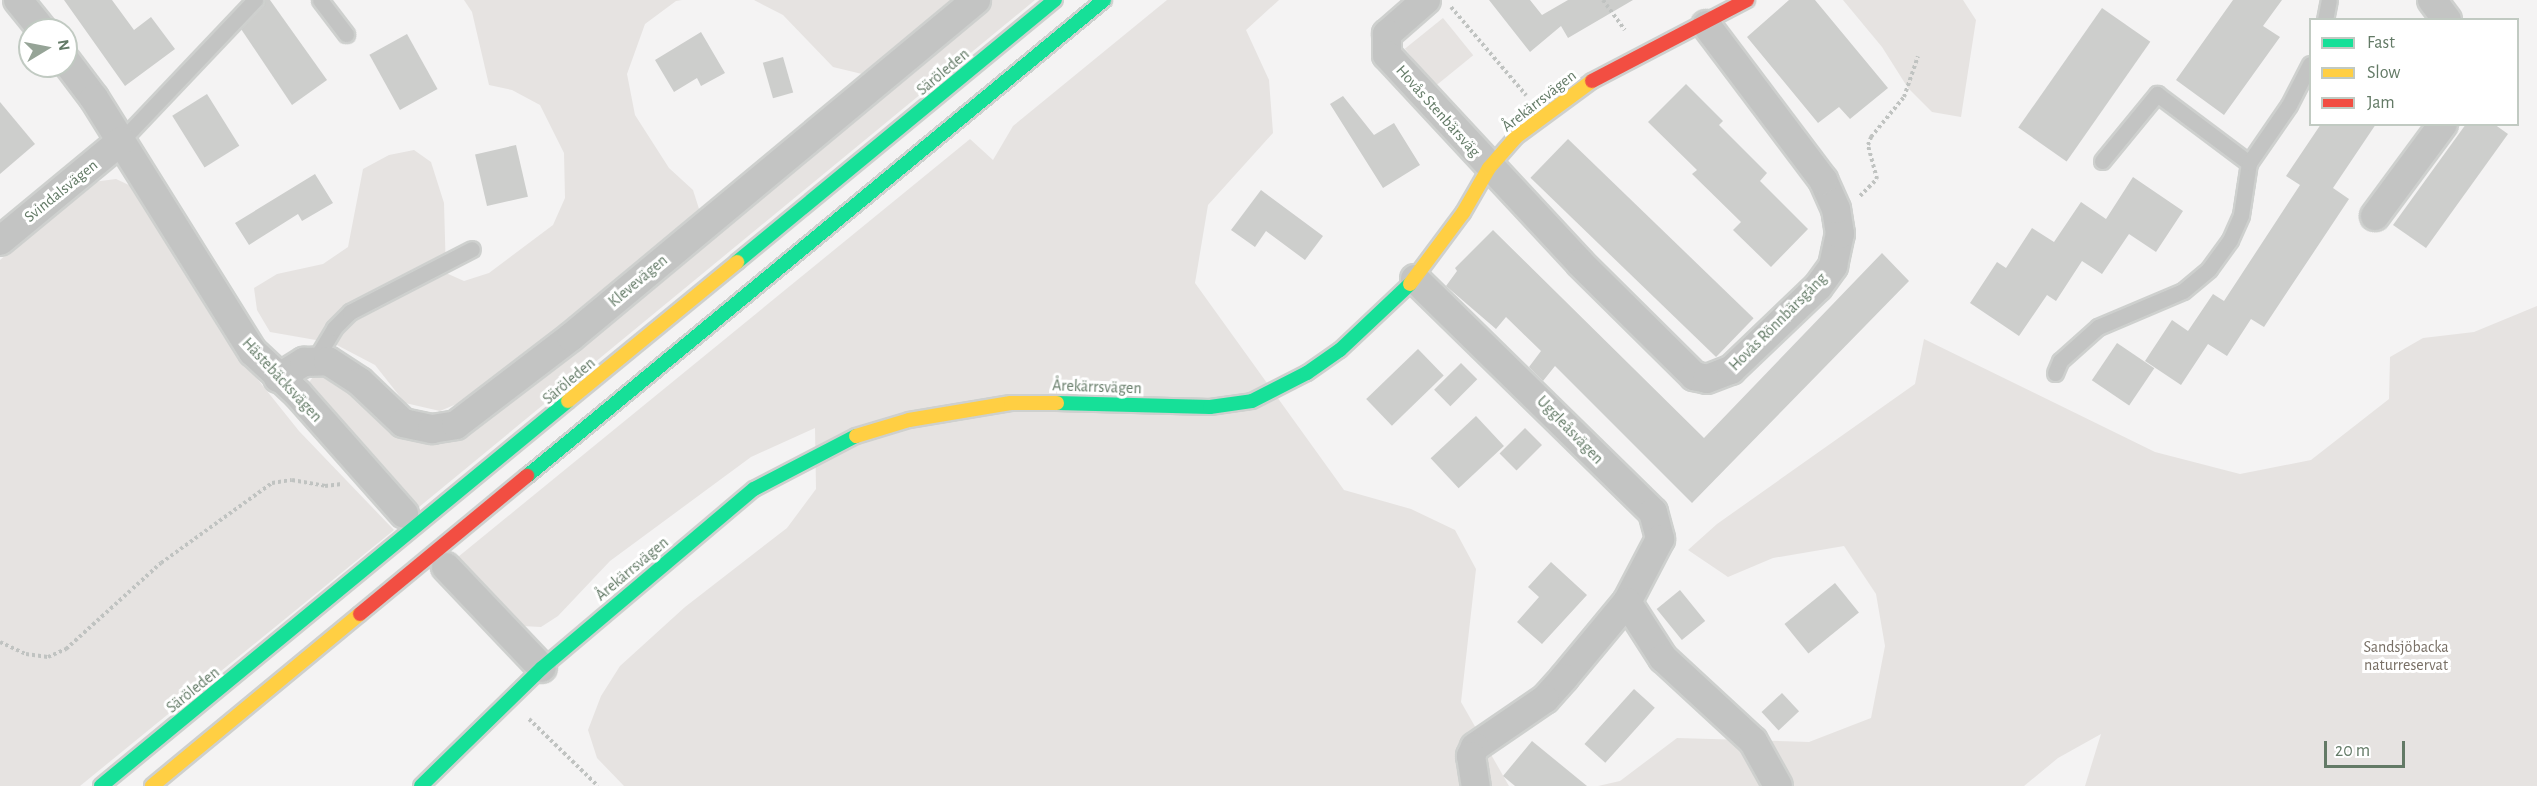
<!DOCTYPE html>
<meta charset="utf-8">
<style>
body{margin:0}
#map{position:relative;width:2537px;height:786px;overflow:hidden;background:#f4f3f3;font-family:"Alegreya Sans",sans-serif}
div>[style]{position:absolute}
.green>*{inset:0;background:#e6e3e1;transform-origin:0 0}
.building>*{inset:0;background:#cdcecc;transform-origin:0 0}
.path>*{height:4px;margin-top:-2px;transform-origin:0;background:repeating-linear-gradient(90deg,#c0c3c1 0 3px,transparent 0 6px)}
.roads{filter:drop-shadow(2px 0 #ced0ce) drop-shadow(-2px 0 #ced0ce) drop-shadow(0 2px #ced0ce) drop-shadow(0 -2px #ced0ce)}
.lane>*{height:15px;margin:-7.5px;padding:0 7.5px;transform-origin:7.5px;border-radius:7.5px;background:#c3c4c3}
.street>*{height:28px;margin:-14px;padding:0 14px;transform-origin:14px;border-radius:14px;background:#c3c4c3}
.fast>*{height:14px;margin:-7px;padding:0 7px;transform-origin:7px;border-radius:7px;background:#16e098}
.slow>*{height:14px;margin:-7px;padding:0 7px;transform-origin:7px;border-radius:7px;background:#ffcf43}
.jam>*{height:14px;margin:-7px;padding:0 7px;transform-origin:7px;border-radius:7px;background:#f24e42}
span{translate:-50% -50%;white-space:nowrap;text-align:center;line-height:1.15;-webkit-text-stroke:6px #fff;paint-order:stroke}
.street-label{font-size:16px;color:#637a66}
.park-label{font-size:16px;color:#786f65}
.legend{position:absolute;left:2309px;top:18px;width:210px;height:108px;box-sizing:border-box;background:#fff;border:2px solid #c1cac2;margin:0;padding:8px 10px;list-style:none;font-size:18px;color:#637a66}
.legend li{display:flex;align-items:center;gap:12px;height:30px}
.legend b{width:30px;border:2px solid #c1cac2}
.north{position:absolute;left:18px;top:18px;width:60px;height:60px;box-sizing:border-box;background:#fff;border:2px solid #c1cac2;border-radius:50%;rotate:80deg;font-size:16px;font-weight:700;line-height:24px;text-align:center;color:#637a66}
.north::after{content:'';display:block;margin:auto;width:21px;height:27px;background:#96a497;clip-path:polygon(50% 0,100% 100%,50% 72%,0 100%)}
.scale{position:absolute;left:2324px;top:741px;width:81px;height:27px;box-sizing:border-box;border:3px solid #637a66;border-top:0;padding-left:8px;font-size:18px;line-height:21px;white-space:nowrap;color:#637a66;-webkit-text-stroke:4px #fff;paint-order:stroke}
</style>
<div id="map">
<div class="green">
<div style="clip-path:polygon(464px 0,682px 0,676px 1px,645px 24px,627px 74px,635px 115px,669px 168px,693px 190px,700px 212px,485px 392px,440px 411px,405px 403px,375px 365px,333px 343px,270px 332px,257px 310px,254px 288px,277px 274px,323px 264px,348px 247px,363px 169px,389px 155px,414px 150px,431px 162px,444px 203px,446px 273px,464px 281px,489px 273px,553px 225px,565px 198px,564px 153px,540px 105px,512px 90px,489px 85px,472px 12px)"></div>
<div style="clip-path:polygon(754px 0,957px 0,862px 74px,833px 67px,783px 15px)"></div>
<div style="clip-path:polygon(988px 0,1035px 0,413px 512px,307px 385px,316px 373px,333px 374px,429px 442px)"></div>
<div style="clip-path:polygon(1167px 0,1279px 0,1246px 30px,1269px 80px,1273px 133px,1208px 205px,1195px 283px,1344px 490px,1411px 509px,1455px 530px,1476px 569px,1461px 702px,1509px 786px,624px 786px,597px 758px,588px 730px,601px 696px,620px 666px,685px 607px,787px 528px,816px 489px,815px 428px,751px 457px,610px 561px,558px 616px,541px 627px,522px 626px,458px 557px,970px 139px,993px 160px,1013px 126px)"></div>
<div style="clip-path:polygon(1843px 0,1963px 0,1976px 20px,1961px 117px,1932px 112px,1908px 88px,1882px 47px)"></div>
<div style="left:1443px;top:18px;width:48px;height:49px;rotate:51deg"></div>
<div style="clip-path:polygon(116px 179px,131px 186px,223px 336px,299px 431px,394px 530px,80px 786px,0 786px,0 260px,93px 182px)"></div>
<div style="clip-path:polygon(2537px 306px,2537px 786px,2085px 786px,2101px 734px,2058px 758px,2024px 786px,1598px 786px,1620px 781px,1677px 738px,1809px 742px,1871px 718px,1885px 646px,1876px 594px,1844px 546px,1773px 558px,1728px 577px,1688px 550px,1717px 524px,1915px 384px,1924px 339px,2155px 452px,2240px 474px,2311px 460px,2389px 399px,2390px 357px,2423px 338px,2474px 332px)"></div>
</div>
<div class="building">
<div style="clip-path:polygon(64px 0,112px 0,134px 30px,151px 17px,175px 49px,125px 86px)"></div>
<div style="clip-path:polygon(264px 0,270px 0,327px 80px,292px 105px,241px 29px)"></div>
<div style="clip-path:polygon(1489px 0,1530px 0,1542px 15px,1568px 0,1633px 0,1568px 38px,1561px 26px,1530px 52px)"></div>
<div style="clip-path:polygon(1789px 0,1815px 0,1888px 88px,1850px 119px,1839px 107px,1818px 123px,1747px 37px)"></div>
<div style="clip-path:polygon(2233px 0,2282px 0,2263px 26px,2280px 37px,2224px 115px,2176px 80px)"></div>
<div style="left:2102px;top:8px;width:59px;height:146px;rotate:35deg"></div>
<div style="clip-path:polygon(701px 32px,725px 73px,701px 86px,697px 78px,674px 92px,655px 60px)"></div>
<div style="left:407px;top:34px;width:63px;height:43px;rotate:61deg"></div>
<div style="left:783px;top:57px;width:37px;height:21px;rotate:74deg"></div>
<div style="clip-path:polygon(1686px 84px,1723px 121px,1719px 125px,1767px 173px,1760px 181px,1808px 229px,1771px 267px,1733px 230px,1741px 222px,1692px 174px,1697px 170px,1648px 122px)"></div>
<div style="left:207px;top:94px;width:61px;height:41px;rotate:58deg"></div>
<div style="clip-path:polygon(1343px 96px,1374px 135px,1394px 123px,1420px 165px,1383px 188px,1330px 104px)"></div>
<div style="clip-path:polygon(0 102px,35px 144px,0 174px)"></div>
<div style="clip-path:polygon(2321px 124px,2376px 124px,2333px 188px,2349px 199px,2264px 327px,2251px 319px,2227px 356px,2208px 344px,2181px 385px,2145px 361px,2172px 320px,2188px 331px,2213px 294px,2224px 301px,2300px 185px,2286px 176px)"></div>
<div style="clip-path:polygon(2466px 124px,2494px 124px,2508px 134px,2426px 248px,2393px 225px)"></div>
<div style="left:1568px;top:139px;width:258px;height:54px;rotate:44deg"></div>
<div style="left:516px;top:145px;width:53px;height:42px;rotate:77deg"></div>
<div style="clip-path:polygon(315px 174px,333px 203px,302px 221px,298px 214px,249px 245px,235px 223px)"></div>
<div style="clip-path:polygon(2133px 177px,2183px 211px,2156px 252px,2129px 234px,2102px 274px,2082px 261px,2056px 301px,2047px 295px,2019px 336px,1970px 303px,1997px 262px,2006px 268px,2032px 228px,2054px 242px,2081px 202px,2106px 219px)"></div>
<div style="clip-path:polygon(1261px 190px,1323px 236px,1305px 260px,1266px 231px,1255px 247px,1231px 230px)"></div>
<div style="clip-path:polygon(1493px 230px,1704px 438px,1882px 253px,1909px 281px,1692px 503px,1555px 366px,1543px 381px,1529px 367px,1541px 351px,1506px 317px,1496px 329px,1446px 286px,1457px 271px,1455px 268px)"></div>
<div style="left:2117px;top:343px;width:45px;height:45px;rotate:34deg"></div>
<div style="left:1418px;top:349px;width:37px;height:72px;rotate:46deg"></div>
<div style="left:1461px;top:363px;width:23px;height:38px;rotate:45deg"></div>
<div style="left:1476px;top:416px;width:41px;height:62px;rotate:47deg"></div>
<div style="left:1525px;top:428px;width:24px;height:36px;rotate:45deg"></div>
<div style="clip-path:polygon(1551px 562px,1587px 595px,1542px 644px,1517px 622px,1539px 597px,1528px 587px)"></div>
<div style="left:1835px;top:583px;width:38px;height:65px;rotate:51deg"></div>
<div style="left:1680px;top:590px;width:40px;height:30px;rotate:51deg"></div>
<div style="left:1634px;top:689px;width:28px;height:74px;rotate:42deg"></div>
<div style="left:1782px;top:693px;width:25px;height:28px;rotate:47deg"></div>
<div style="clip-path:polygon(1532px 741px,1587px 786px,1515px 786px,1503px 776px)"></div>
</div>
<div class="path">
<div style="left:1603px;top:0;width:37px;rotate:54deg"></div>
<div style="left:1451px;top:7px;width:116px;rotate:49.6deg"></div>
<div style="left:1860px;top:196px;width:24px;rotate:-45deg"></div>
<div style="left:1877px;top:179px;width:35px;rotate:-105deg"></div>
<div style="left:1868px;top:145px;width:9px;rotate:-69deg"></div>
<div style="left:1871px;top:137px;width:52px;rotate:-50.5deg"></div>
<div style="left:1904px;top:97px;width:43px;rotate:-71.1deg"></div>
<div style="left:0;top:642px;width:29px;rotate:25deg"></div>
<div style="left:26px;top:654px;width:22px;rotate:8deg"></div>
<div style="left:48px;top:657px;width:20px;rotate:-24deg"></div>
<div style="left:66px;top:649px;width:128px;rotate:-42.2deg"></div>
<div style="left:161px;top:563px;width:137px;rotate:-35.8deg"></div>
<div style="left:272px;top:483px;width:20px;rotate:-9deg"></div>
<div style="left:292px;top:480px;width:34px;rotate:10deg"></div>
<div style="left:325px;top:486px;width:17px;rotate:-7deg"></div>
<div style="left:529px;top:719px;width:96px;rotate:44.2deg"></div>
</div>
<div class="roads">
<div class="lane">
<div style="left:320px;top:0;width:43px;rotate:52.6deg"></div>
<div style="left:2325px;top:20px;width:20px;rotate:-79deg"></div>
<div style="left:121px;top:141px;width:195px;rotate:-46.5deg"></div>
<div style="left:2102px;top:161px;width:87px;rotate:-50.6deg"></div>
<div style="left:2157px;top:94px;width:115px;rotate:36.9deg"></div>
<div style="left:315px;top:360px;width:37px;rotate:-59deg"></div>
<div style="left:334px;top:328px;width:23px;rotate:-45deg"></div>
<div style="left:350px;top:312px;width:137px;rotate:-27.3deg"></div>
<div style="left:2055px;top:373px;width:13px;rotate:-67deg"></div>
<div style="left:2060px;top:361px;width:51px;rotate:-41.8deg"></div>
<div style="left:2098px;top:327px;width:92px;rotate:-23deg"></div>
<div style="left:2183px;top:291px;width:34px;rotate:-40deg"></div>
<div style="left:2209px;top:269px;width:36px;rotate:-54deg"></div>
<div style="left:2230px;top:240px;width:27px;rotate:-66deg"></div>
<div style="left:2241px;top:215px;width:53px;rotate:-81.3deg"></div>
<div style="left:2249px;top:163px;width:70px;rotate:-55.4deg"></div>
<div style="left:2289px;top:105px;width:46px;rotate:-62.9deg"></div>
</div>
<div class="street">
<div style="left:18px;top:0;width:38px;rotate:51deg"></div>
<div style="left:1426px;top:0;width:52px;rotate:138.9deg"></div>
<div style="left:1387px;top:34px;width:21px;rotate:90deg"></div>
<div style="left:1387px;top:55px;width:284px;rotate:47.1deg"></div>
<div style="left:1580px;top:263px;width:161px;rotate:44.7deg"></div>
<div style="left:1694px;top:376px;width:13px;rotate:13deg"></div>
<div style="left:1707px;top:379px;width:26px;rotate:-21deg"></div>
<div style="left:1731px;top:370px;width:120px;rotate:-43.7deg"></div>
<div style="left:1818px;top:287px;width:26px;rotate:-54deg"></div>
<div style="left:1833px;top:266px;width:33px;rotate:-78deg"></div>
<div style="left:1840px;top:234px;width:25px;rotate:-99deg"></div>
<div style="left:1836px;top:209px;width:32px;rotate:-114deg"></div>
<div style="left:1823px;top:180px;width:194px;rotate:-127deg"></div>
<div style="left:2432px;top:0;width:25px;rotate:53deg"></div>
<div style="left:66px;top:61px;width:46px;rotate:52.9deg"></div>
<div style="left:94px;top:98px;width:300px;rotate:58deg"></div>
<div style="left:253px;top:352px;width:62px;rotate:43deg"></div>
<div style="left:298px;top:394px;width:160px;rotate:48.5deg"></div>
<div style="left:2375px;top:216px;width:114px;rotate:-53.5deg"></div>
<div style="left:0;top:241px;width:157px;rotate:-39.6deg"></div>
<div style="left:1415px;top:279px;width:333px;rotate:44.4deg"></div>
<div style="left:1653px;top:512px;width:28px;rotate:75deg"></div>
<div style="left:1660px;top:539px;width:71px;rotate:117.6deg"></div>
<div style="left:1627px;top:602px;width:99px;rotate:129.7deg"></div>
<div style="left:1564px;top:678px;width:28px;rotate:132deg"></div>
<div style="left:1545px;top:699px;width:85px;rotate:145.6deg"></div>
<div style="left:1475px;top:747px;width:10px;rotate:114deg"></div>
<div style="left:1471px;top:756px;width:30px;rotate:81deg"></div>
<div style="left:278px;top:378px;width:31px;rotate:-32deg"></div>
<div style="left:304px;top:362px;width:24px;rotate:-2deg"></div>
<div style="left:328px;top:361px;width:38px;rotate:33deg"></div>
<div style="left:360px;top:382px;width:59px;rotate:43.6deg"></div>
<div style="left:403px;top:423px;width:30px;rotate:12deg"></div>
<div style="left:432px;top:429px;width:24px;rotate:-9deg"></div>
<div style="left:456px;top:425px;width:145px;rotate:-37.4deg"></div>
<div style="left:571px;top:337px;width:527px;rotate:-39.76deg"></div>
<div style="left:446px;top:567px;width:139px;rotate:46.5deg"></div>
<div style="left:1627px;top:602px;width:67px;rotate:57.3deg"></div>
<div style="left:1663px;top:658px;width:122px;rotate:42.7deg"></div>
<div style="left:1753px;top:741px;width:51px;rotate:60.9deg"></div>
</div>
<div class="fast">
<div style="left:737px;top:262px;width:412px;rotate:-39.5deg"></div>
<div style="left:1057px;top:403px;width:153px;rotate:1.5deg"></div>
<div style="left:1210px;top:407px;width:42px;rotate:-8.1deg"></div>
<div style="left:1252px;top:401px;width:62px;rotate:-27deg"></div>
<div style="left:1307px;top:373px;width:40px;rotate:-34.9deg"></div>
<div style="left:1340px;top:350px;width:96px;rotate:-43.3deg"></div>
<div style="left:527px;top:476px;width:748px;rotate:-39.52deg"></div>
<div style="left:101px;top:786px;width:605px;rotate:-39.5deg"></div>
<div style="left:421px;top:786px;width:169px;rotate:-44.3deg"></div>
<div style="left:542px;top:668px;width:277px;rotate:-40.2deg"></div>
<div style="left:754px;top:489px;width:115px;rotate:-27.5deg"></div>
</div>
<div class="slow">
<div style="left:1410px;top:284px;width:89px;rotate:-53.3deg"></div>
<div style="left:1463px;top:213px;width:52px;rotate:-60deg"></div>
<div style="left:1489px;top:168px;width:41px;rotate:-48.9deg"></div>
<div style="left:1516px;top:137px;width:94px;rotate:-36.4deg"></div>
<div style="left:568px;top:401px;width:219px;rotate:-39.4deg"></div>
<div style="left:856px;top:436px;width:55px;rotate:-16.8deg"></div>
<div style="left:909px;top:420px;width:103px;rotate:-9.5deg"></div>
<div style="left:1011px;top:403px;width:46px"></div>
<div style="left:152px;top:786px;width:270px;rotate:-39.6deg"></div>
</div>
<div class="jam">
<div style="left:1592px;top:81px;width:175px;rotate:-27.6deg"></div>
<div style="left:360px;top:614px;width:217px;rotate:-39.6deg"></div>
</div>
</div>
<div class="street-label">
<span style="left:943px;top:72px;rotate:-40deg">Säröleden</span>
<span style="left:1539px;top:101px;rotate:-38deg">Årekärrsvägen</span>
<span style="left:1438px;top:111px;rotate:48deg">Hovås Stenbärsväg</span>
<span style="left:61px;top:191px;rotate:-39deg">Svindalsvägen</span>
<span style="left:638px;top:281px;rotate:-40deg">Klevevägen</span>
<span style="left:1778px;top:322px;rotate:-45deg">Hovås Rönnbärsgång</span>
<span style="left:282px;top:380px;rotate:47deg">Hästebäcksvägen</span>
<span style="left:569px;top:381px;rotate:-40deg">Säröleden</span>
<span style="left:1097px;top:387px;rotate:2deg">Årekärrsvägen</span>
<span style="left:1570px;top:430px;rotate:46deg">Uggleåsvägen</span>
<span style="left:632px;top:569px;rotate:-40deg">Årekärrsvägen</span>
<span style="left:193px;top:690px;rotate:-39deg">Säröleden</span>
</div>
<div class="park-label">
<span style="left:2406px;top:656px">Sandsjöbacka<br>naturreservat</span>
</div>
<ul class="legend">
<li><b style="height:8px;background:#16e098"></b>Fast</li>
<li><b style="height:8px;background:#ffcf43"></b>Slow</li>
<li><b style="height:8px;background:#f24e42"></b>Jam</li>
</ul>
<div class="north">N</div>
<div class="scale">20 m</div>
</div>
